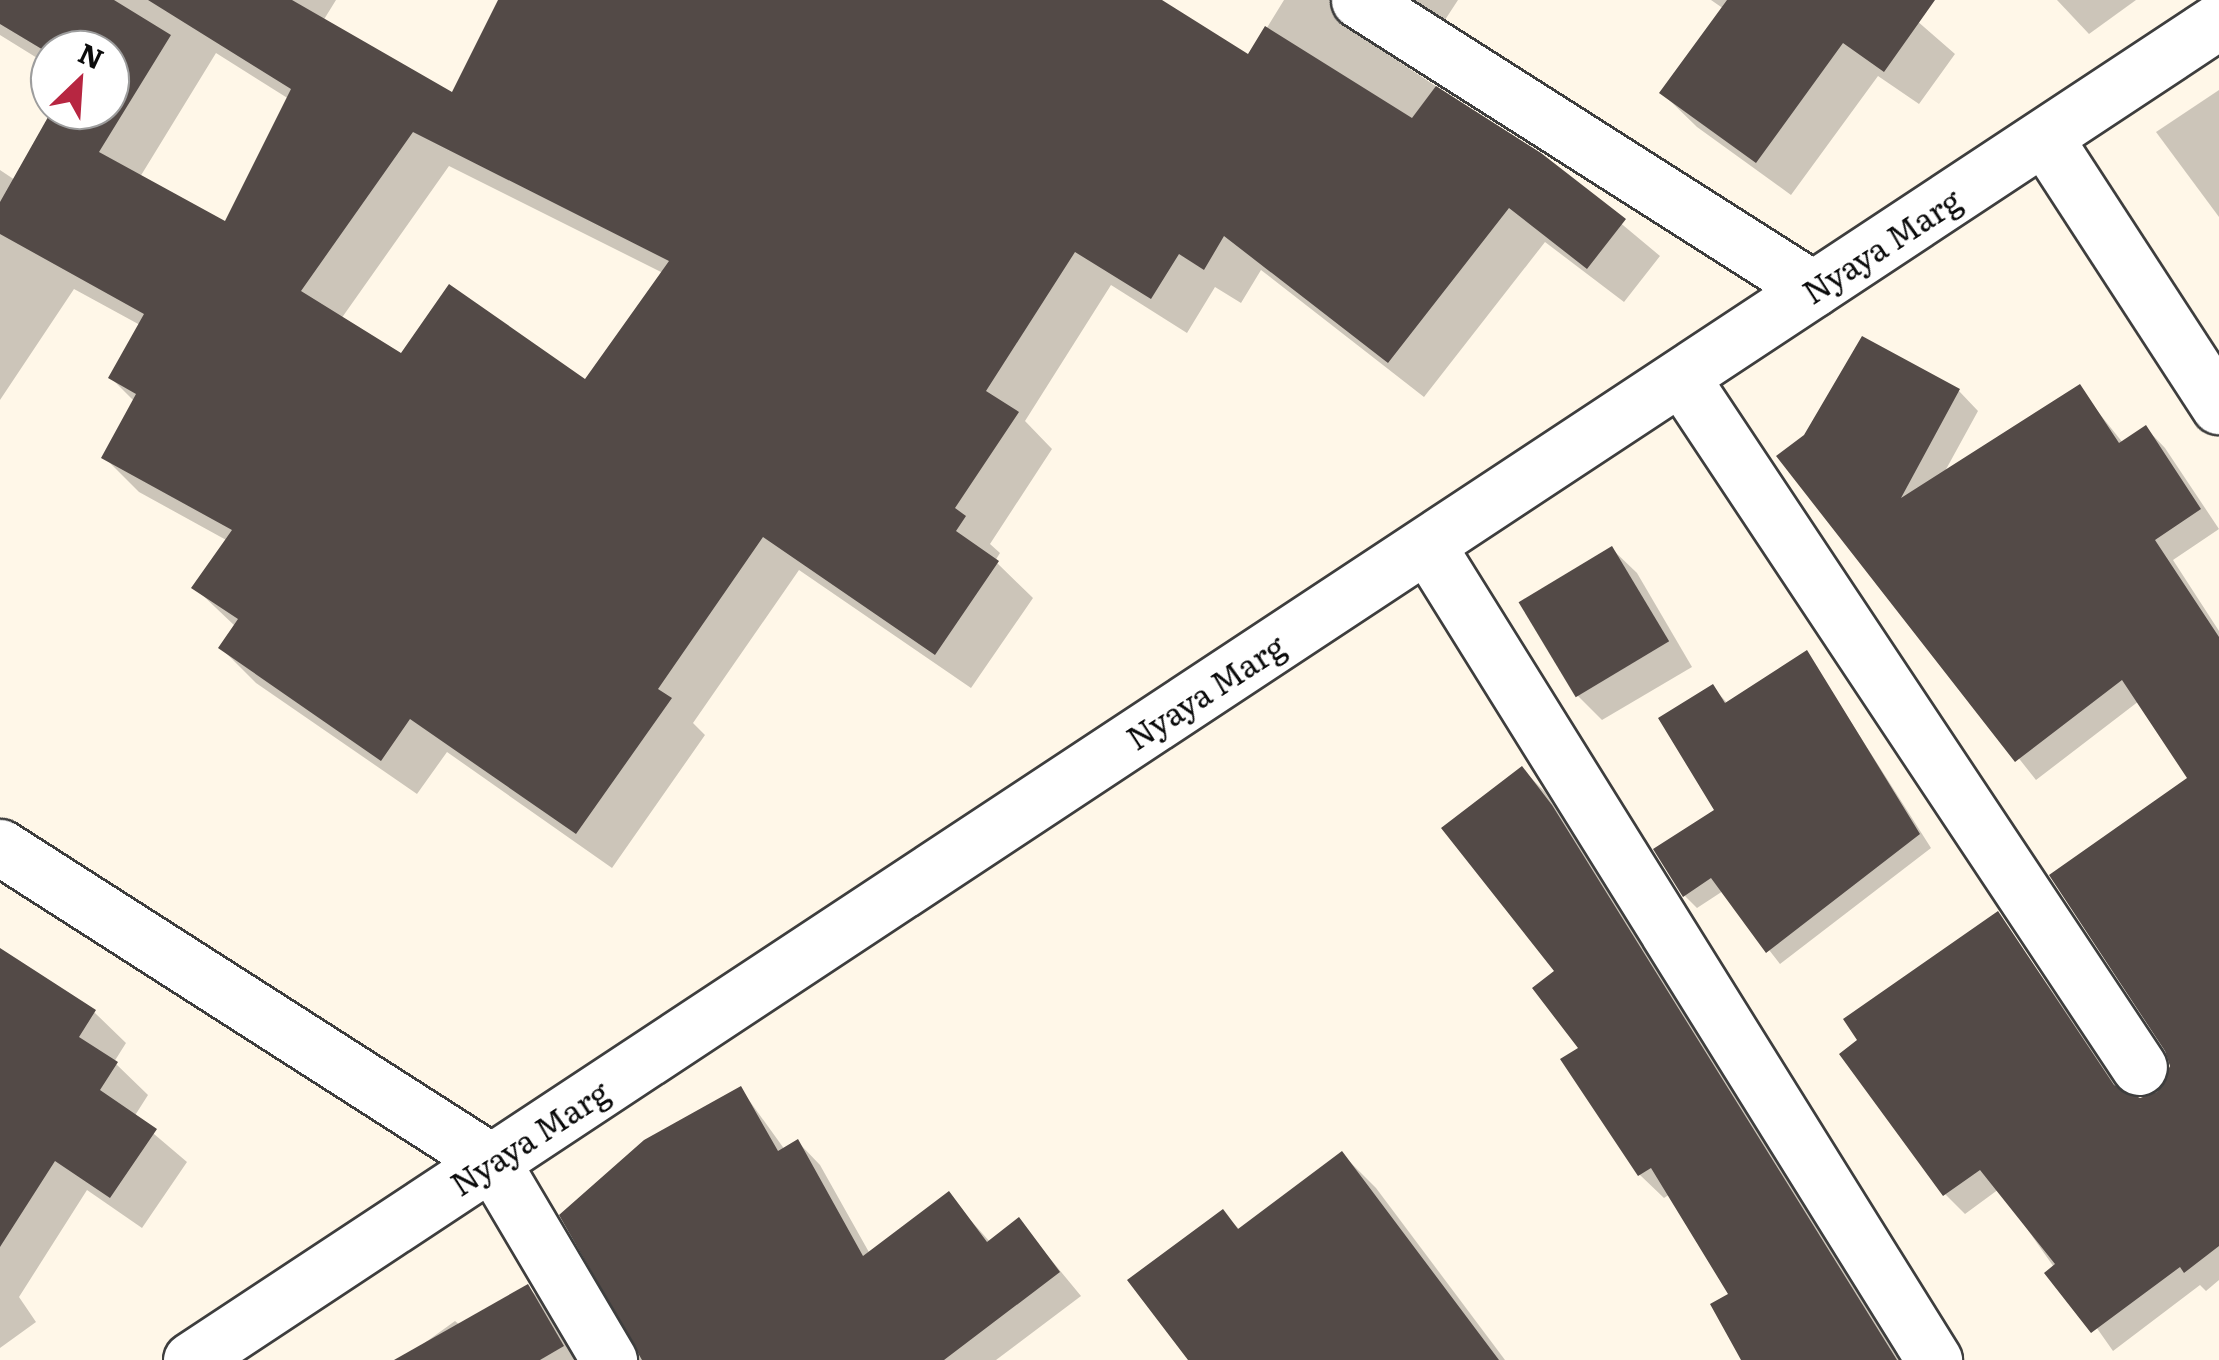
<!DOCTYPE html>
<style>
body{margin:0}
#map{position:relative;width:2219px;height:1360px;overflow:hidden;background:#fff7e8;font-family:Literata,serif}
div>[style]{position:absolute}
.shadow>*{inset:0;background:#0003}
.building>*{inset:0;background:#534a47;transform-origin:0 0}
.roads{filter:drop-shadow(2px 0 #3e3e3e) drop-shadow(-2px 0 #3e3e3e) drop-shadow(0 2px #3e3e3e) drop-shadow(0 -2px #3e3e3e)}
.minor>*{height:55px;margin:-27.5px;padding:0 27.5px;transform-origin:27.5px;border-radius:27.5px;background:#fff}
span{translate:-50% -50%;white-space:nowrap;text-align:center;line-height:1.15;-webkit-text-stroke:10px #fff;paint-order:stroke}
.street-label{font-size:32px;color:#0b0b0b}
.north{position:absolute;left:30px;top:30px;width:100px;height:100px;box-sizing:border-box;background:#fff;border:2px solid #9d9d9d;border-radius:50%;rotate:25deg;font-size:28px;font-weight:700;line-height:40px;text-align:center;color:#0b0b0b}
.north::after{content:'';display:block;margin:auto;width:35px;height:45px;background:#b72641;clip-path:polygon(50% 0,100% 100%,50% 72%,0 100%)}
</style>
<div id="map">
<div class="shadow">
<div style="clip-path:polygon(evenodd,0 0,336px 0,323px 21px,453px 95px,501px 0,1158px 0,1249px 57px,1284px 0,1458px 0,1441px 26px,1368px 18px,1362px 37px,1539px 155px,1660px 256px,1624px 302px,1545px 242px,1424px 397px,1261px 270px,1241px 303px,1215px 287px,1187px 333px,1111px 285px,1025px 421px,1052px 449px,990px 544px,1000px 553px,995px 561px,1033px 598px,971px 688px,799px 570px,693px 723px,705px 735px,612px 868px,447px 752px,417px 794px,256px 683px,221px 648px,236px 627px,195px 588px,228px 541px,139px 492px,104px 457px,135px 402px,111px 378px,140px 325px,74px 289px,0 400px,0 170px,15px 180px,54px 110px,110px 110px,110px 50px,50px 50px,50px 66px,0 35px,0 0,216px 53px,289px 99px,226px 225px,140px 177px,216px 53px,0 0,449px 166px,663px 273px,585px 383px,402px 356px,341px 319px,449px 166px)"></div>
<div style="clip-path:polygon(1711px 0,1893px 0,1955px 54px,1919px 104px,1878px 76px,1791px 195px,1697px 127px,1662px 93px,1724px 9px)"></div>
<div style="clip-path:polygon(2057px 0,2136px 0,2089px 34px)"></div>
<div style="clip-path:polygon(2219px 90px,2219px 217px,2156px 132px)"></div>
<div style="clip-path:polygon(2079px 388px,2123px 443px,2146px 428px,2165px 448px,2219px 529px,2173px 560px,2219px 631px,2219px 1280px,2206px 1291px,2200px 1285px,2113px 1351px,1999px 1189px,1965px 1214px,1945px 1194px,1998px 914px,2123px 1092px,2140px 1101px,2169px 1083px,2191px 779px,2139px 701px,2036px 780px,1779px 456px,1959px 391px,1978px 411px,1944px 473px)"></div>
<div style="clip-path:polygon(1612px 549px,1637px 573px,1692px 667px,1602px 720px,1577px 695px)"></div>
<div style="clip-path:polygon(1807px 653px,1931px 848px,1780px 964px,1723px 891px,1697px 908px,1685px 896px,1718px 811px,1713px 687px,1728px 704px)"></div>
<div style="clip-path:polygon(1522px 769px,1545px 792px,1903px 1360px,1744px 1360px,1731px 1295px,1670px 1194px,1664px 1198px,1640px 1175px,1564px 1060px,1582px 1048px,1557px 971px)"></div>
<div style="clip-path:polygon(0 959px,94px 1012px,126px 1043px,114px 1062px,148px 1095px,134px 1117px,187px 1162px,142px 1228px,87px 1190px,19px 1297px,36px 1322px,0 1348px)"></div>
<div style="clip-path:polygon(741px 1089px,785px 1150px,798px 1142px,820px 1165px,870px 1254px,948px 1195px,990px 1242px,1019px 1221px,1081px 1296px,996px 1360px,639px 1360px,639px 1344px)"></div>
<div style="clip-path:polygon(1342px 1154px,1376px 1188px,1505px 1360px,1191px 1360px,1222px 1212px,1240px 1230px)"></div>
<div style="clip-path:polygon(528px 1287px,550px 1310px,580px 1360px,401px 1360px,455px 1321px,460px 1325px)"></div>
</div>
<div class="building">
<div style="clip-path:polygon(evenodd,0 0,114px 0,171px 35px,99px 152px,225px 221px,291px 89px,148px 0,292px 0,452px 92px,498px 0,1162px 0,1248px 54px,1265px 26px,1412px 118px,1436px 86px,1541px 153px,1626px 219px,1587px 269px,1509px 208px,1388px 363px,1224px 236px,1204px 270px,1179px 254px,1151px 299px,1075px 252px,986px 391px,1019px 412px,955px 508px,966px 516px,956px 531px,999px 561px,935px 655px,763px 537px,658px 689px,672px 698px,576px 834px,410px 719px,381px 761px,218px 648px,238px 619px,191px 588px,232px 530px,101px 458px,136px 394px,108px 378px,144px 314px,0 234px,0 202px,52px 110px,110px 110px,110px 50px,50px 54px,0 24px,0 0,413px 132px,669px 261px,585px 379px,449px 284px,401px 353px,301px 291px,413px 132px)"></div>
<div style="clip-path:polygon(1727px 0,1935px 0,1884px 72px,1843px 43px,1756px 163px,1659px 93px)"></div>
<div style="clip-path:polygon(1862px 336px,1960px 389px,1901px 498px,2080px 384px,2119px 443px,2146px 425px,2201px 509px,2155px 540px,2219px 637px,2219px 1246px,2184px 1273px,2180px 1267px,2091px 1333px,2044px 1273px,2055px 1264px,1980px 1170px,1943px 1196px,1839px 1054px,1857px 1040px,1843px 1019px,1998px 911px,2114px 1085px,2140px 1098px,2157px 1092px,2170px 1066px,2165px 1051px,2049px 875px,2187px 778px,2122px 680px,2015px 762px,1776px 456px,1804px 435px)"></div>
<div style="left:1612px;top:546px;width:111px;height:109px;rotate:59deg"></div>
<div style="clip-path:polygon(1807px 650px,1920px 834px,1766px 953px,1711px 878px,1683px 897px,1653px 849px,1714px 810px,1658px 718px,1713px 684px,1725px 703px)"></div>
<div style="clip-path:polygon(1522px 766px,1552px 805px,1897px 1360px,1741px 1360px,1710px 1304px,1728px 1294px,1651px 1168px,1638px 1176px,1560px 1059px,1578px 1048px,1532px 988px,1554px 971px,1441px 828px)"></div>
<div style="clip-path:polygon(0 948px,96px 1010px,79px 1037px,118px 1062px,100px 1090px,157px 1129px,110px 1198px,55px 1161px,0 1247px)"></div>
<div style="clip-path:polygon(741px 1086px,778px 1151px,798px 1139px,863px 1256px,949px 1191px,987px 1242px,1019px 1217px,1060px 1272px,944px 1360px,642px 1360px,559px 1215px,644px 1140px)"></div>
<div style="clip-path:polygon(1342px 1151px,1499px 1360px,1188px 1360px,1127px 1280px,1223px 1209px,1238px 1229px)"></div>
<div style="clip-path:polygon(528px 1284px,564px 1346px,540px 1360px,394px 1360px)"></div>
</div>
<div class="roads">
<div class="minor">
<div style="left:1359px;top:0;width:538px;rotate:32.48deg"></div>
<div style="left:2044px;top:137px;width:321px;rotate:57deg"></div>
<div style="left:1681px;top:377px;width:828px;rotate:56.43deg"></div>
<div style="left:1427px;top:545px;width:960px;rotate:58.11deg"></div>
<div style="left:0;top:847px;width:584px;rotate:32.63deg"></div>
<div style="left:492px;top:1162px;width:230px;rotate:59.4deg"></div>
<div style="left:191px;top:1360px;width:2430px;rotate:-33.44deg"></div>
</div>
</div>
<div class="street-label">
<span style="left:1881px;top:245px;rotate:-33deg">Nyaya Marg</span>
<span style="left:1205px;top:691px;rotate:-33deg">Nyaya Marg</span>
<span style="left:529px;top:1137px;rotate:-33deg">Nyaya Marg</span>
</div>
<div class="north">N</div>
</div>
